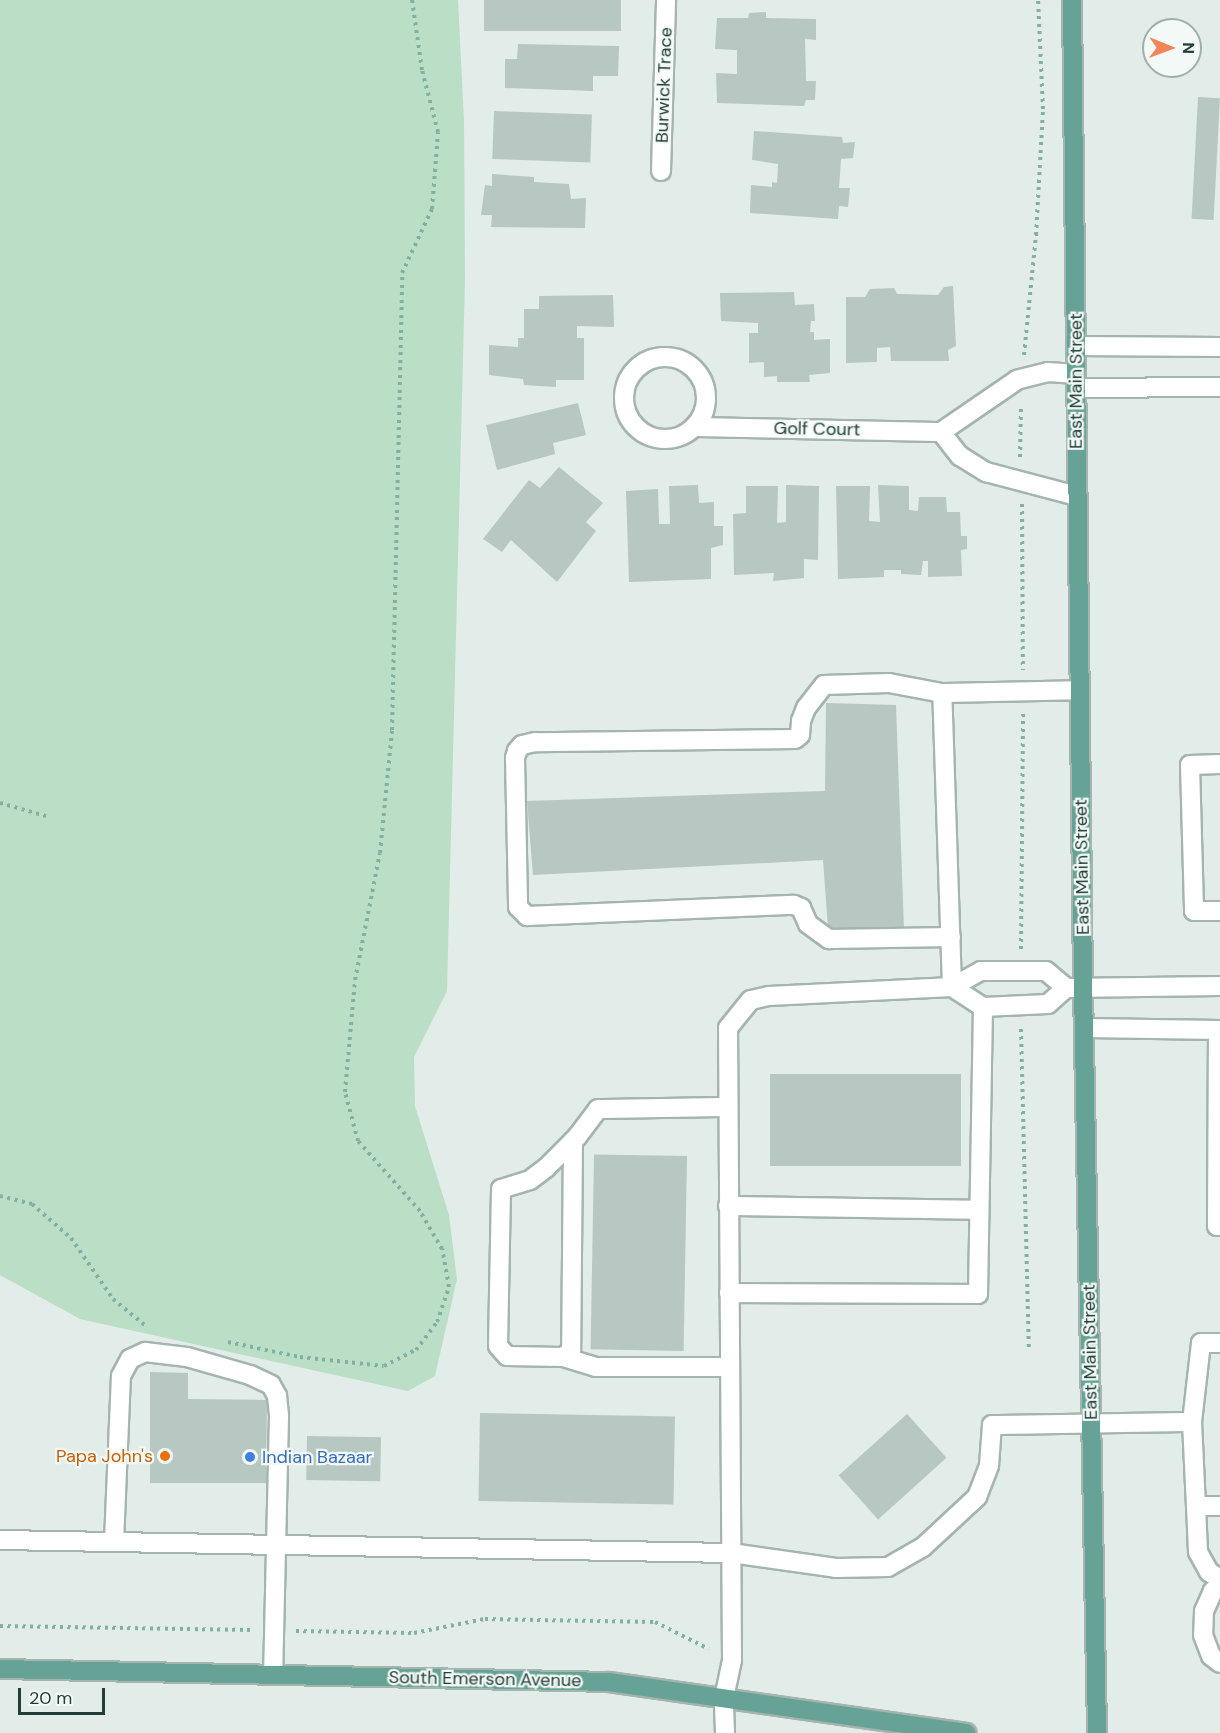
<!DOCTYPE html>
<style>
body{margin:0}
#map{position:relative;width:1220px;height:1733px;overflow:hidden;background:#e2ece8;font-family:"DM Sans",sans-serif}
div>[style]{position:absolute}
.green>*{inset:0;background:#badec6}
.building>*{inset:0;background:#b7c7c1;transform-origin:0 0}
.path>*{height:4px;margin-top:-2px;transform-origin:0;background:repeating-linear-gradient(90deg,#82b1a4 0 3px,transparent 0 7.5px)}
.roads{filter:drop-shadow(2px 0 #a5b4af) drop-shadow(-2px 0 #a5b4af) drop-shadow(0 2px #a5b4af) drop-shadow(0 -2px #a5b4af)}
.minor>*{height:18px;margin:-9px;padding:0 9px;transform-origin:9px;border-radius:9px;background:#fff}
.minor>.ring{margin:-9px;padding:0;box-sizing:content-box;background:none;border:18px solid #fff;border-radius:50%}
.major>*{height:18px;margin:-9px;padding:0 9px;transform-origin:9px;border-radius:9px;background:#66a396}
.dots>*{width:16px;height:16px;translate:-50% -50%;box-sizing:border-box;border:3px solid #f3f9f6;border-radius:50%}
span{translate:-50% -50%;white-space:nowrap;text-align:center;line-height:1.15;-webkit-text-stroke:4.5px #f3f9f6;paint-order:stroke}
.street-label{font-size:18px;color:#223e37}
.food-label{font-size:18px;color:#c56008}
.right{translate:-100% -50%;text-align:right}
.shop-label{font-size:18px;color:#366cbe}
.left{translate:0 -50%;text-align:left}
.north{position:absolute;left:1142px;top:18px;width:60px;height:60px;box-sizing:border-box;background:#f3f9f6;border:2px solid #9faeaa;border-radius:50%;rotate:91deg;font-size:16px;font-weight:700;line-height:24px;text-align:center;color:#223e37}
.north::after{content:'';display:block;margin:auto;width:21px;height:27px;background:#f48558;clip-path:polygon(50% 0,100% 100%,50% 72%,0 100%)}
.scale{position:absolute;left:18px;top:1688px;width:87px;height:27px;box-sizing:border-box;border:3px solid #223e37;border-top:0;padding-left:8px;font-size:18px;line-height:21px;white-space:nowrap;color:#223e37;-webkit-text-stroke:4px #f3f9f6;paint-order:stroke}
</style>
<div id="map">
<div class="green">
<div style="clip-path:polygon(0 0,458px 0,464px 121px,465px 279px,447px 991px,414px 1057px,415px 1106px,449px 1215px,457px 1279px,435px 1376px,408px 1391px,80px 1319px,0 1275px)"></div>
</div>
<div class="building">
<div style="left:484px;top:0;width:137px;height:31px"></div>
<div style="clip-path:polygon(766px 12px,766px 18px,816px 19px,816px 40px,805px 39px,806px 81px,816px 81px,815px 100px,806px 100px,804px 106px,717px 103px,716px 73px,737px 74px,737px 50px,715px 49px,717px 18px,748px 18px,749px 13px)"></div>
<div style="clip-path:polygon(518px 44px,619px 46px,618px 76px,593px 76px,593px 91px,505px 88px,505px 59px,517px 59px)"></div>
<div style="left:1198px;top:97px;width:22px;height:122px;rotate:3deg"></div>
<div style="left:494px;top:111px;width:98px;height:48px;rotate:2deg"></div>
<div style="clip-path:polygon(754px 131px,842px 137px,843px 143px,855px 142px,853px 158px,841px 159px,839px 188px,850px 188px,848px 207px,839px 206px,838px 219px,750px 213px,751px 185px,772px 187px,772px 182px,777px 183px,778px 164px,752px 160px)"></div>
<div style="clip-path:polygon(492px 174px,534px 177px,534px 182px,569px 184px,571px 199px,586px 198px,585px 228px,491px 227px,492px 215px,481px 215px,485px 185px,492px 186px)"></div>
<div style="clip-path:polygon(953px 286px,956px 346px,948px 350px,949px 361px,891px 361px,890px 347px,877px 348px,877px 362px,846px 363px,846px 297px,865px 297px,870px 289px,894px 288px,897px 294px,938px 295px,944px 287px)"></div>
<div style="clip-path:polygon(794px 292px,795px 305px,814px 304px,815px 321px,811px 321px,810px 332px,814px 332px,814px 340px,830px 339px,830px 373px,809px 375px,810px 382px,777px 382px,777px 376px,764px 377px,764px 362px,749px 363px,749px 333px,758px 333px,758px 323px,721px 321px,720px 293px)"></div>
<div style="clip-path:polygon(613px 295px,614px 327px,577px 326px,577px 338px,584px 338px,584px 380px,556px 380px,556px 387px,524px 385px,523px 379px,489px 375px,489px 345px,518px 347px,518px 338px,524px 338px,524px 309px,539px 309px,539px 296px)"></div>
<div style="clip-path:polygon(578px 403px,586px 435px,553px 443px,555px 454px,497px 470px,486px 425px)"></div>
<div style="clip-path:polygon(559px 467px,603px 503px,586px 522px,596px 531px,557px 582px,511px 540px,502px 552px,483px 539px,529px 480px,540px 488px)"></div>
<div style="clip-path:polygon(698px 485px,699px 503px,714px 502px,714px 526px,723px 526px,723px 545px,711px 548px,711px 579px,629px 582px,626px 491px,658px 489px,659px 524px,670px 524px,669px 486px)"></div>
<div style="clip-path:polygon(786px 485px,819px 486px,818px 560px,804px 559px,804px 578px,773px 581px,774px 573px,734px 575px,733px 514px,746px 513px,746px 486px,778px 486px,777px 523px,786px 522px)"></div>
<div style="clip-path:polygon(878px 485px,909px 486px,909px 510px,918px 511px,919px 497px,946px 497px,947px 512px,960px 512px,961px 536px,967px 536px,967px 549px,961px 550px,962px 576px,928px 577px,928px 561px,923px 561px,921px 575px,901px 574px,901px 570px,884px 570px,884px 577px,838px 579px,836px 486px,870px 486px,869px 521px,880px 522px)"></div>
<div style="clip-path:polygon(826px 703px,896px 705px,904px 930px,828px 928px,823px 860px,533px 875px,527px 801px,825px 791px)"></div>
<div style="left:961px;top:1074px;width:92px;height:191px;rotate:90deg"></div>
<div style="left:687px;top:1156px;width:195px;height:93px;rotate:91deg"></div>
<div style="clip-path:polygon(150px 1372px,188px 1373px,188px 1399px,267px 1400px,266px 1483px,150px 1483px)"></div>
<div style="left:480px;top:1413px;width:195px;height:88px;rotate:1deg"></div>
<div style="left:907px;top:1414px;width:59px;height:92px;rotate:48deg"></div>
<div style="left:307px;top:1436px;width:74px;height:44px;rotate:1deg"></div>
</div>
<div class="path">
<div style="left:1024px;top:355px;width:121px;rotate:-84.3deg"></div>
<div style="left:1036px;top:235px;width:126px;rotate:-86.8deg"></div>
<div style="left:1043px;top:109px;width:109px;rotate:-92.6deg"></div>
<div style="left:1020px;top:457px;width:52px;rotate:-88.9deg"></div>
<div style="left:1022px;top:504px;width:166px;rotate:89.7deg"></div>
<div style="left:0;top:803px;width:48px;rotate:15.8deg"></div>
<div style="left:1021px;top:949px;width:235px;rotate:-89.5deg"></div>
<div style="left:1021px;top:1029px;width:319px;rotate:88.6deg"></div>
<div style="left:0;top:1196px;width:33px;rotate:14deg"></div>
<div style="left:32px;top:1204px;width:52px;rotate:41.1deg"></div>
<div style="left:71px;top:1238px;width:74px;rotate:55.5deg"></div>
<div style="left:113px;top:1299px;width:44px;rotate:39.5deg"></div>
<div style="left:228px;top:1342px;width:74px;rotate:11.8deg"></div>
<div style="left:300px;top:1357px;width:84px;rotate:6.1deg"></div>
<div style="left:384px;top:1366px;width:36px;rotate:-27deg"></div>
<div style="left:416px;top:1350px;width:35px;rotate:-53deg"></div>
<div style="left:437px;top:1322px;width:37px;rotate:-71deg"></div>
<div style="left:449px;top:1287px;width:39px;rotate:-100deg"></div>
<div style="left:442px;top:1249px;width:44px;rotate:-120.1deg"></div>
<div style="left:420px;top:1211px;width:94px;rotate:-131.5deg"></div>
<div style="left:358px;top:1141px;width:51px;rotate:-104.9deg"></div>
<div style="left:345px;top:1092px;width:112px;rotate:-84.9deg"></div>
<div style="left:355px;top:980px;width:129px;rotate:-78.9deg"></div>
<div style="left:380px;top:853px;width:124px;rotate:-84.4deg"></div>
<div style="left:392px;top:730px;width:457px;rotate:-88.7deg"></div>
<div style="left:402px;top:273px;width:71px;rotate:-64.9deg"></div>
<div style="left:432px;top:209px;width:77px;rotate:-85.5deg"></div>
<div style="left:438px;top:132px;width:64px;rotate:-104.5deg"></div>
<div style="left:422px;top:70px;width:71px;rotate:-98.1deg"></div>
<div style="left:0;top:1626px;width:252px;rotate:0.9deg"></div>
<div style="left:296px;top:1631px;width:118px;rotate:1deg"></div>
<div style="left:414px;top:1633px;width:72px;rotate:-11.2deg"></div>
<div style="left:485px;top:1619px;width:170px;rotate:1deg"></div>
<div style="left:655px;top:1622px;width:60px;rotate:26.6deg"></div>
</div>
<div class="roads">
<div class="minor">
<div style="left:661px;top:171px;width:171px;rotate:-88.3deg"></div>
<div style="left:1076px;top:346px;width:144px;rotate:0.4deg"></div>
<div class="ring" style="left:624px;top:357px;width:64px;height:64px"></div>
<div style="left:1076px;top:374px;width:28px;rotate:-176deg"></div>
<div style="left:1048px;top:372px;width:32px;rotate:166deg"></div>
<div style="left:1017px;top:380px;width:92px;rotate:145.6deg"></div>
<div style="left:941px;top:432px;width:31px;rotate:52deg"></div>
<div style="left:960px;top:456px;width:31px;rotate:32deg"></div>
<div style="left:986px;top:472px;width:94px;rotate:14.8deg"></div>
<div style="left:1076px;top:388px;width:144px;rotate:-0.4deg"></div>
<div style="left:694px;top:427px;width:247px;rotate:1.2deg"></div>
<div style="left:942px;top:693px;width:54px;rotate:-169.3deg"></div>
<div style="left:889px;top:683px;width:65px;rotate:178.2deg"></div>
<div style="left:824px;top:685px;width:29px;rotate:128deg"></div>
<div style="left:806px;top:708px;width:14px;rotate:111deg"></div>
<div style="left:801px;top:721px;width:14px;rotate:94deg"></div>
<div style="left:800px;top:735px;width:6px;rotate:141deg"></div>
<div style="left:795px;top:739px;width:260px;rotate:179.3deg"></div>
<div style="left:535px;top:742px;width:13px;rotate:167deg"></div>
<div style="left:522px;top:745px;width:8px;rotate:130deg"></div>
<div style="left:517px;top:751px;width:7px;rotate:106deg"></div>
<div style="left:515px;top:758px;width:149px;rotate:88.8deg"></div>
<div style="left:518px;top:907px;width:13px;rotate:45deg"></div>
<div style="left:527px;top:916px;width:267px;rotate:-2.4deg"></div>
<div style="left:794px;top:905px;width:8px;rotate:23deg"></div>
<div style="left:801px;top:908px;width:17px;rotate:66deg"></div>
<div style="left:808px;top:924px;width:26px;rotate:36deg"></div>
<div style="left:829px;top:939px;width:122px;rotate:-0.9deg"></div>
<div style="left:1220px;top:764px;width:30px;rotate:178deg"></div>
<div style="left:1190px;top:765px;width:146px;rotate:88.4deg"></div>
<div style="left:1194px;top:911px;width:26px"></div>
<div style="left:952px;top:987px;width:294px;rotate:-91.9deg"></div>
<div style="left:942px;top:693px;width:138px;rotate:-1.2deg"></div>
<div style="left:952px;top:987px;width:37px;rotate:33deg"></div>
<div style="left:983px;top:1007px;width:65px;rotate:-2.6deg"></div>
<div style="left:1048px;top:1004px;width:24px;rotate:-42deg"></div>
<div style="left:1085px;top:1028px;width:135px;rotate:0.8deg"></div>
<div style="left:1218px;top:1030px;width:196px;rotate:90.3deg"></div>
<div style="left:1217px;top:1226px;width:3px"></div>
<div style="left:573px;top:1141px;width:210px;rotate:90.5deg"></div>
<div style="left:571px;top:1351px;width:10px;rotate:143deg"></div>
<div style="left:563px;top:1357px;width:56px;rotate:-179deg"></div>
<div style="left:507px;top:1356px;width:13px;rotate:-132deg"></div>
<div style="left:498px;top:1346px;width:157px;rotate:-88.9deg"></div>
<div style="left:501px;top:1189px;width:30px;rotate:-17deg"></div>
<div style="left:530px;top:1180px;width:20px;rotate:-37deg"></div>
<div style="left:546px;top:1168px;width:44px;rotate:-45deg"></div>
<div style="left:577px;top:1137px;width:35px;rotate:-53deg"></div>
<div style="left:598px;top:1109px;width:130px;rotate:-0.9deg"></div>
<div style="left:728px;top:1206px;width:251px;rotate:0.9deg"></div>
<div style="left:729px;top:1293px;width:249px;rotate:0.2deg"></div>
<div style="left:978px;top:1294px;width:287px;rotate:-89deg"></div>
<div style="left:1220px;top:1343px;width:19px;rotate:180deg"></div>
<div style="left:1201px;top:1343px;width:80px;rotate:96.5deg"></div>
<div style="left:1192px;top:1422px;width:84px;rotate:87.3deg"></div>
<div style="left:1196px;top:1506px;width:24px"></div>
<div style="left:563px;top:1357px;width:34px;rotate:17deg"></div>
<div style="left:596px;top:1367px;width:133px"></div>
<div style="left:1196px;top:1506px;width:46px;rotate:87.5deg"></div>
<div style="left:1198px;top:1552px;width:23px;rotate:61deg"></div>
<div style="left:1209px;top:1572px;width:13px;rotate:32deg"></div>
<div style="left:0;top:1540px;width:731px;rotate:1.02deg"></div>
<div style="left:731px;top:1553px;width:106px;rotate:8.1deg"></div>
<div style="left:836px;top:1568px;width:52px;rotate:-1.1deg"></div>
<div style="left:888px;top:1567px;width:40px;rotate:-29.7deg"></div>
<div style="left:923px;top:1547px;width:74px;rotate:-42.8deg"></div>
<div style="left:977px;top:1497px;width:34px;rotate:-69deg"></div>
<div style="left:989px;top:1465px;width:40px;rotate:-85.7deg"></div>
<div style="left:992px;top:1425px;width:200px;rotate:-0.9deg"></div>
<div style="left:114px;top:1542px;width:166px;rotate:-87.6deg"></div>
<div style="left:121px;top:1376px;width:19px;rotate:-62deg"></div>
<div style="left:130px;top:1359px;width:17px;rotate:-25deg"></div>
<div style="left:145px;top:1352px;width:42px;rotate:6.8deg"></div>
<div style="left:187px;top:1357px;width:66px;rotate:15.9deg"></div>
<div style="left:250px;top:1375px;width:23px;rotate:25deg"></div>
<div style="left:271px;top:1385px;width:13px;rotate:61deg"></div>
<div style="left:277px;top:1396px;width:20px;rotate:84deg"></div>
<div style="left:279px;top:1416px;width:258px;rotate:91.3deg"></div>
<div style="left:1220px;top:1586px;width:9px;rotate:144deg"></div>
<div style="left:1213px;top:1591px;width:22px;rotate:114deg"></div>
<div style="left:1204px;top:1611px;width:24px;rotate:92deg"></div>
<div style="left:1203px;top:1635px;width:22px;rotate:69deg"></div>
<div style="left:1211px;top:1656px;width:11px;rotate:38deg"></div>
<div style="left:725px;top:1733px;width:35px;rotate:-92deg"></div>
<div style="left:724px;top:1698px;width:39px;rotate:-78deg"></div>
<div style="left:732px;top:1660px;width:632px;rotate:-90.36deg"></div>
<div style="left:728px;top:1028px;width:36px;rotate:-51deg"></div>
<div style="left:751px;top:1000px;width:18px;rotate:-13deg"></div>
<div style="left:769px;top:996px;width:183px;rotate:-2.8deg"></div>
<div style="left:952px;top:987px;width:33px;rotate:-29deg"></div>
<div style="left:981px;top:971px;width:65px"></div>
<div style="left:1046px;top:971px;width:26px;rotate:40deg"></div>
<div style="left:1066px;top:988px;width:154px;rotate:-0.7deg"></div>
</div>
<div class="major">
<div style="left:1072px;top:0;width:988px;rotate:89.36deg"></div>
<div style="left:1083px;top:988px;width:745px;rotate:88.92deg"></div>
<div style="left:0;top:1669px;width:609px;rotate:1.22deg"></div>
<div style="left:609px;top:1682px;width:361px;rotate:8.1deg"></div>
</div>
</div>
<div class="dots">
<div style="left:165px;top:1456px;background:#e8710a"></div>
<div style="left:250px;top:1457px;background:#3f7fe0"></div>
</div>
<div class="street-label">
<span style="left:664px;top:85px;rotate:-88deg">Burwick Trace</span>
<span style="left:1076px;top:381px;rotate:-90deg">East Main Street</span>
<span style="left:817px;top:429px;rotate:1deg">Golf Court</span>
<span style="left:1082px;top:867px;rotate:-91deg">East Main Street</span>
<span style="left:1090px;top:1352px;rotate:-91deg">East Main Street</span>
<span style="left:485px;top:1679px;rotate:1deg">South Emerson Avenue</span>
</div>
<div class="food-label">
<span class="right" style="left:153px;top:1456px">Papa John's</span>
</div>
<div class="shop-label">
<span class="left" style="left:262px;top:1457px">Indian Bazaar</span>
</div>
<div class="north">N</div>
<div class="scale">20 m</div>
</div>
